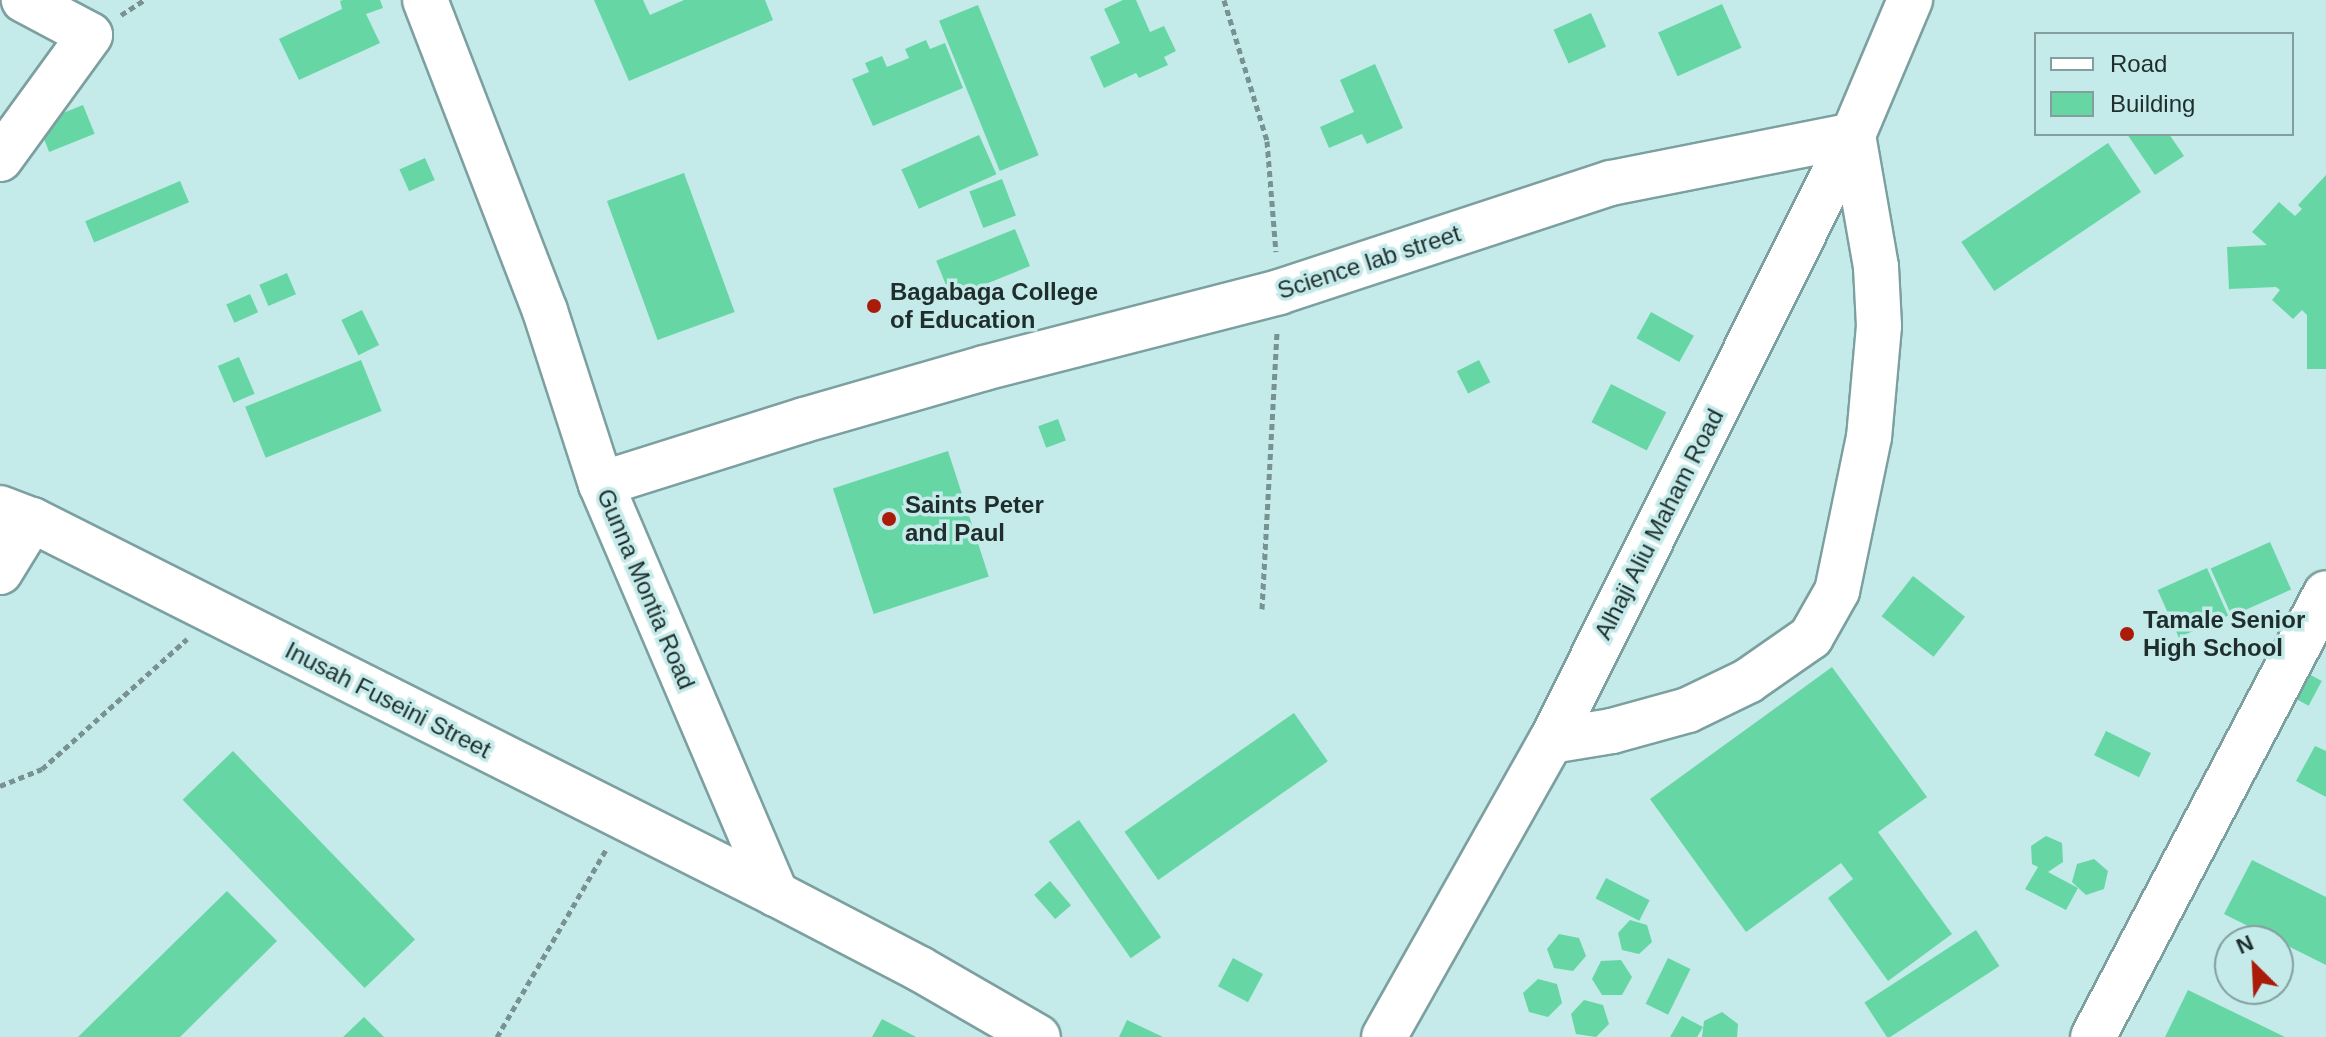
<!DOCTYPE html>
<style>
body{margin:0}
#map{position:relative;width:2326px;height:1037px;overflow:hidden;background:#c4eae9;font-family:Helvetica,sans-serif}
div>[style]{position:absolute}
.building>*{inset:0;background:#66d7a4;transform-origin:0 0}
.path>*{height:5px;margin-top:-2.5px;transform-origin:0;background:repeating-linear-gradient(90deg,#779291 0 6px,transparent 0 10px)}
.roads{filter:drop-shadow(2px 0 #7ca09f) drop-shadow(-2px 0 #7ca09f) drop-shadow(0 2px #7ca09f) drop-shadow(0 -2px #7ca09f)}
.minor>*{height:44px;margin:-22px;padding:0 22px;transform-origin:22px;border-radius:22px;background:#fff}
.dots>*{width:22px;height:22px;translate:-50% -50%;box-sizing:border-box;border:4px solid #c4eae9;border-radius:50%}
span{translate:-50% -50%;white-space:nowrap;text-align:center;line-height:1.15;-webkit-text-stroke:7px #c4eae9;paint-order:stroke}
.street-label{font-size:24px;color:#1f2e2d}
.poi-label{font-size:24px;color:#1f2e2d;font-weight:700}
.left{translate:0 -50%;text-align:left}
.legend{position:absolute;left:2034px;top:32px;width:260px;height:104px;box-sizing:border-box;background:#c4eae9;border:2px solid #829f9e;margin:0;padding:10px 14px;list-style:none;font-size:24px;color:#1f2e2d}
.legend li{display:flex;align-items:center;gap:16px;height:40px}
.legend b{width:40px;border:2px solid #829f9e}
.north{position:absolute;left:2214px;top:925px;width:80px;height:80px;box-sizing:border-box;background:#c4eae9;border:2px solid #829f9e;border-radius:50%;rotate:336deg;font-size:22px;font-weight:700;line-height:32px;text-align:center;color:#1f2e2d}
.north::after{content:'';display:block;margin:auto;width:28px;height:36px;background:#ab1b0a;clip-path:polygon(50% 0,100% 100%,50% 72%,0 100%)}
</style>
<div id="map">
<div class="building">
<div style="clip-path:polygon(343px 0,380px 0,383px 8px,366px 14px,380px 43px,299px 80px,279px 39px,342px 9px,340px 1px)"></div>
<div style="clip-path:polygon(594px 0,643px 0,650px 15px,684px 0,765px 0,773px 20px,629px 81px)"></div>
<div style="clip-path:polygon(1123px 0,1136px 0,1150px 32px,1164px 26px,1176px 51px,1164px 57px,1168px 65px,1139px 78px,1136px 73px,1104px 88px,1090px 57px,1120px 43px,1104px 9px)"></div>
<div style="left:1722px;top:4px;width:48px;height:70px;rotate:66deg"></div>
<div style="left:978px;top:5px;width:162px;height:42px;rotate:68deg"></div>
<div style="left:1591px;top:13px;width:37px;height:41px;rotate:66deg"></div>
<div style="clip-path:polygon(926px 40px,930px 49px,945px 43px,963px 88px,873px 126px,852px 79px,869px 72px,865px 63px,882px 56px,887px 67px,909px 58px,905px 49px)"></div>
<div style="clip-path:polygon(1375px 64px,1403px 128px,1367px 144px,1362px 134px,1329px 148px,1320px 127px,1354px 112px,1340px 80px)"></div>
<div style="left:83px;top:105px;width:31px;height:49px;rotate:68deg"></div>
<div style="clip-path:polygon(2127px 134px,2169px 134px,2184px 156px,2155px 175px)"></div>
<div style="left:979px;top:135px;width:43px;height:85px;rotate:66deg"></div>
<div style="left:2108px;top:143px;width:59px;height:177px;rotate:56deg"></div>
<div style="left:425px;top:158px;width:24px;height:28px;rotate:66deg"></div>
<div style="left:684px;top:173px;width:148px;height:82px;rotate:70deg"></div>
<div style="clip-path:polygon(2326px 175px,2326px 369px,2307px 369px,2307px 315px,2302px 310px,2293px 319px,2272px 300px,2280px 290px,2276px 287px,2229px 289px,2227px 247px,2267px 245px,2252px 232px,2279px 202px,2295px 216px,2302px 209px,2298px 205px)"></div>
<div style="left:1002px;top:179px;width:39px;height:35px;rotate:69deg"></div>
<div style="left:180px;top:181px;width:23px;height:103px;rotate:67deg"></div>
<div style="left:1015px;top:229px;width:40px;height:85px;rotate:68deg"></div>
<div style="left:287px;top:273px;width:23px;height:30px;rotate:67deg"></div>
<div style="left:250px;top:294px;width:20px;height:26px;rotate:66deg"></div>
<div style="left:362px;top:310px;width:39px;height:23px;rotate:64deg"></div>
<div style="left:1651px;top:312px;width:49px;height:30px;rotate:29deg"></div>
<div style="left:239px;top:357px;width:40px;height:23px;rotate:67deg"></div>
<div style="left:361px;top:360px;width:55px;height:125px;rotate:68deg"></div>
<div style="left:1479px;top:360px;width:25px;height:25px;rotate:63deg"></div>
<div style="left:1611px;top:384px;width:62px;height:43px;rotate:27deg"></div>
<div style="left:1058px;top:419px;width:23px;height:21px;rotate:70deg"></div>
<div style="left:948px;top:451px;width:132px;height:121px;rotate:72deg"></div>
<div style="left:2270px;top:542px;width:52px;height:65px;rotate:66deg"></div>
<div style="left:2207px;top:568px;width:52px;height:54px;rotate:66deg"></div>
<div style="left:1913px;top:576px;width:66px;height:51px;rotate:38deg"></div>
<div style="clip-path:polygon(1832px 667px,1927px 797px,1878px 832px,1952px 934px,1888px 981px,1828px 898px,1853px 879px,1841px 863px,1746px 932px,1650px 799px)"></div>
<div style="left:2305px;top:672px;width:19px;height:28px;rotate:28deg"></div>
<div style="left:1294px;top:713px;width:59px;height:207px;rotate:55deg"></div>
<div style="left:2106px;top:731px;width:50px;height:27px;rotate:26deg"></div>
<div style="clip-path:polygon(2315px 746px,2326px 751px,2326px 797px,2296px 781px)"></div>
<div style="left:233px;top:751px;width:262px;height:70px;rotate:46deg"></div>
<div style="left:1079px;top:820px;width:143px;height:37px;rotate:55deg"></div>
<div style="clip-path:polygon(2046px 836px,2062px 843px,2063px 862px,2048px 872px,2078px 888px,2066px 910px,2025px 889px,2038px 867px,2032px 864px,2031px 846px)"></div>
<div style="clip-path:polygon(2094px 859px,2108px 871px,2104px 889px,2086px 895px,2072px 882px,2077px 864px)"></div>
<div style="clip-path:polygon(2252px 860px,2326px 897px,2326px 965px,2224px 914px)"></div>
<div style="left:1606px;top:878px;width:49px;height:23px;rotate:27deg"></div>
<div style="left:1050px;top:881px;width:32px;height:21px;rotate:49deg"></div>
<div style="clip-path:polygon(227px 891px,277px 941px,180px 1037px,78px 1037px)"></div>
<div style="clip-path:polygon(1630px 920px,1647px 925px,1652px 942px,1639px 954px,1622px 950px,1618px 933px)"></div>
<div style="left:1976px;top:930px;width:43px;height:133px;rotate:57deg"></div>
<div style="clip-path:polygon(1559px 934px,1579px 938px,1586px 956px,1573px 971px,1554px 968px,1547px 949px)"></div>
<div style="left:1233px;top:958px;width:34px;height:32px;rotate:28deg"></div>
<div style="left:1668px;top:958px;width:25px;height:51px;rotate:26deg"></div>
<div style="clip-path:polygon(1621px 960px,1632px 977px,1622px 995px,1602px 995px,1592px 979px,1601px 961px)"></div>
<div style="clip-path:polygon(1538px 979px,1557px 984px,1562px 1003px,1548px 1017px,1529px 1012px,1523px 993px)"></div>
<div style="clip-path:polygon(2188px 990px,2285px 1037px,2165px 1037px)"></div>
<div style="clip-path:polygon(1584px 1000px,1603px 1005px,1609px 1024px,1596px 1037px,1576px 1034px,1571px 1014px)"></div>
<div style="clip-path:polygon(1722px 1012px,1738px 1024px,1737px 1037px,1702px 1037px,1704px 1021px)"></div>
<div style="clip-path:polygon(1682px 1016px,1703px 1027px,1697px 1037px,1670px 1037px)"></div>
<div style="clip-path:polygon(364px 1017px,384px 1037px,343px 1037px)"></div>
<div style="clip-path:polygon(882px 1019px,916px 1037px,872px 1037px)"></div>
<div style="clip-path:polygon(1127px 1020px,1163px 1037px,1119px 1037px)"></div>
</div>
<div class="path">
<div style="left:1224px;top:0;width:147px;rotate:73deg"></div>
<div style="left:1267px;top:141px;width:111px;rotate:85.4deg"></div>
<div style="left:121px;top:15px;width:27px;rotate:-33deg"></div>
<div style="left:1262px;top:609px;width:279px;rotate:-86.9deg"></div>
<div style="left:0;top:786px;width:45px;rotate:-22deg"></div>
<div style="left:42px;top:769px;width:195px;rotate:-41.9deg"></div>
<div style="left:497px;top:1037px;width:216px;rotate:-59.8deg"></div>
</div>
<div class="roads">
<div class="minor">
<div style="left:425px;top:0;width:333px;rotate:68.9deg"></div>
<div style="left:545px;top:311px;width:182px;rotate:72.1deg"></div>
<div style="left:601px;top:484px;width:446px;rotate:66.9deg"></div>
<div style="left:0;top:159px;width:153px;rotate:-54deg"></div>
<div style="left:90px;top:35px;width:75px;rotate:-152.1deg"></div>
<div style="left:601px;top:484px;width:213px;rotate:-17.5deg"></div>
<div style="left:804px;top:420px;width:187px;rotate:-16.1deg"></div>
<div style="left:984px;top:368px;width:305px;rotate:-14.4deg"></div>
<div style="left:1279px;top:292px;width:349px;rotate:-18.2deg"></div>
<div style="left:1611px;top:183px;width:247px;rotate:-11.2deg"></div>
<div style="left:1853px;top:135px;width:134px;rotate:80.1deg"></div>
<div style="left:1876px;top:267px;width:59px;rotate:87.1deg"></div>
<div style="left:1879px;top:326px;width:111px;rotate:95.1deg"></div>
<div style="left:1869px;top:437px;width:157px;rotate:101.7deg"></div>
<div style="left:1837px;top:591px;width:53px;rotate:119.5deg"></div>
<div style="left:1811px;top:637px;width:77px;rotate:145.1deg"></div>
<div style="left:1748px;top:681px;width:67px;rotate:154.2deg"></div>
<div style="left:1688px;top:710px;width:79px;rotate:164.6deg"></div>
<div style="left:1612px;top:731px;width:62px;rotate:170.7deg"></div>
<div style="left:0;top:508px;width:34px;rotate:21deg"></div>
<div style="left:32px;top:520px;width:833px;rotate:26.69deg"></div>
<div style="left:776px;top:894px;width:162px;rotate:27.5deg"></div>
<div style="left:920px;top:969px;width:136px;rotate:30deg"></div>
<div style="left:0;top:572px;width:61px;rotate:-58.4deg"></div>
<div style="left:1384px;top:1037px;width:340px;rotate:-60.6deg"></div>
<div style="left:1551px;top:741px;width:677px;rotate:-63.51deg"></div>
<div style="left:1853px;top:135px;width:147px;rotate:-67.1deg"></div>
<div style="left:2093px;top:1037px;width:501px;rotate:-62.31deg"></div>
</div>
</div>
<div class="dots">
<div style="left:874px;top:306px;background:#ab1b0a"></div>
<div style="left:889px;top:519px;background:#ab1b0a"></div>
<div style="left:2127px;top:634px;background:#ab1b0a"></div>
</div>
<div class="street-label">
<span style="left:1369px;top:262px;rotate:-18deg">Science lab street</span>
<span style="left:1659px;top:524px;rotate:-63deg">Alhaji Aliu Maham Road</span>
<span style="left:646px;top:589px;rotate:67deg">Gunna Montia Road</span>
<span style="left:388px;top:700px;rotate:27deg">Inusah Fuseini Street</span>
</div>
<div class="poi-label">
<span class="left" style="left:890px;top:306px">Bagabaga College<br>of Education</span>
<span class="left" style="left:905px;top:519px">Saints Peter<br>and Paul</span>
<span class="left" style="left:2143px;top:634px">Tamale Senior<br>High School</span>
</div>
<ul class="legend">
<li><b style="height:10px;background:#fff"></b>Road</li>
<li><b style="height:22px;background:#66d7a4"></b>Building</li>
</ul>
<div class="north">N</div>
</div>
